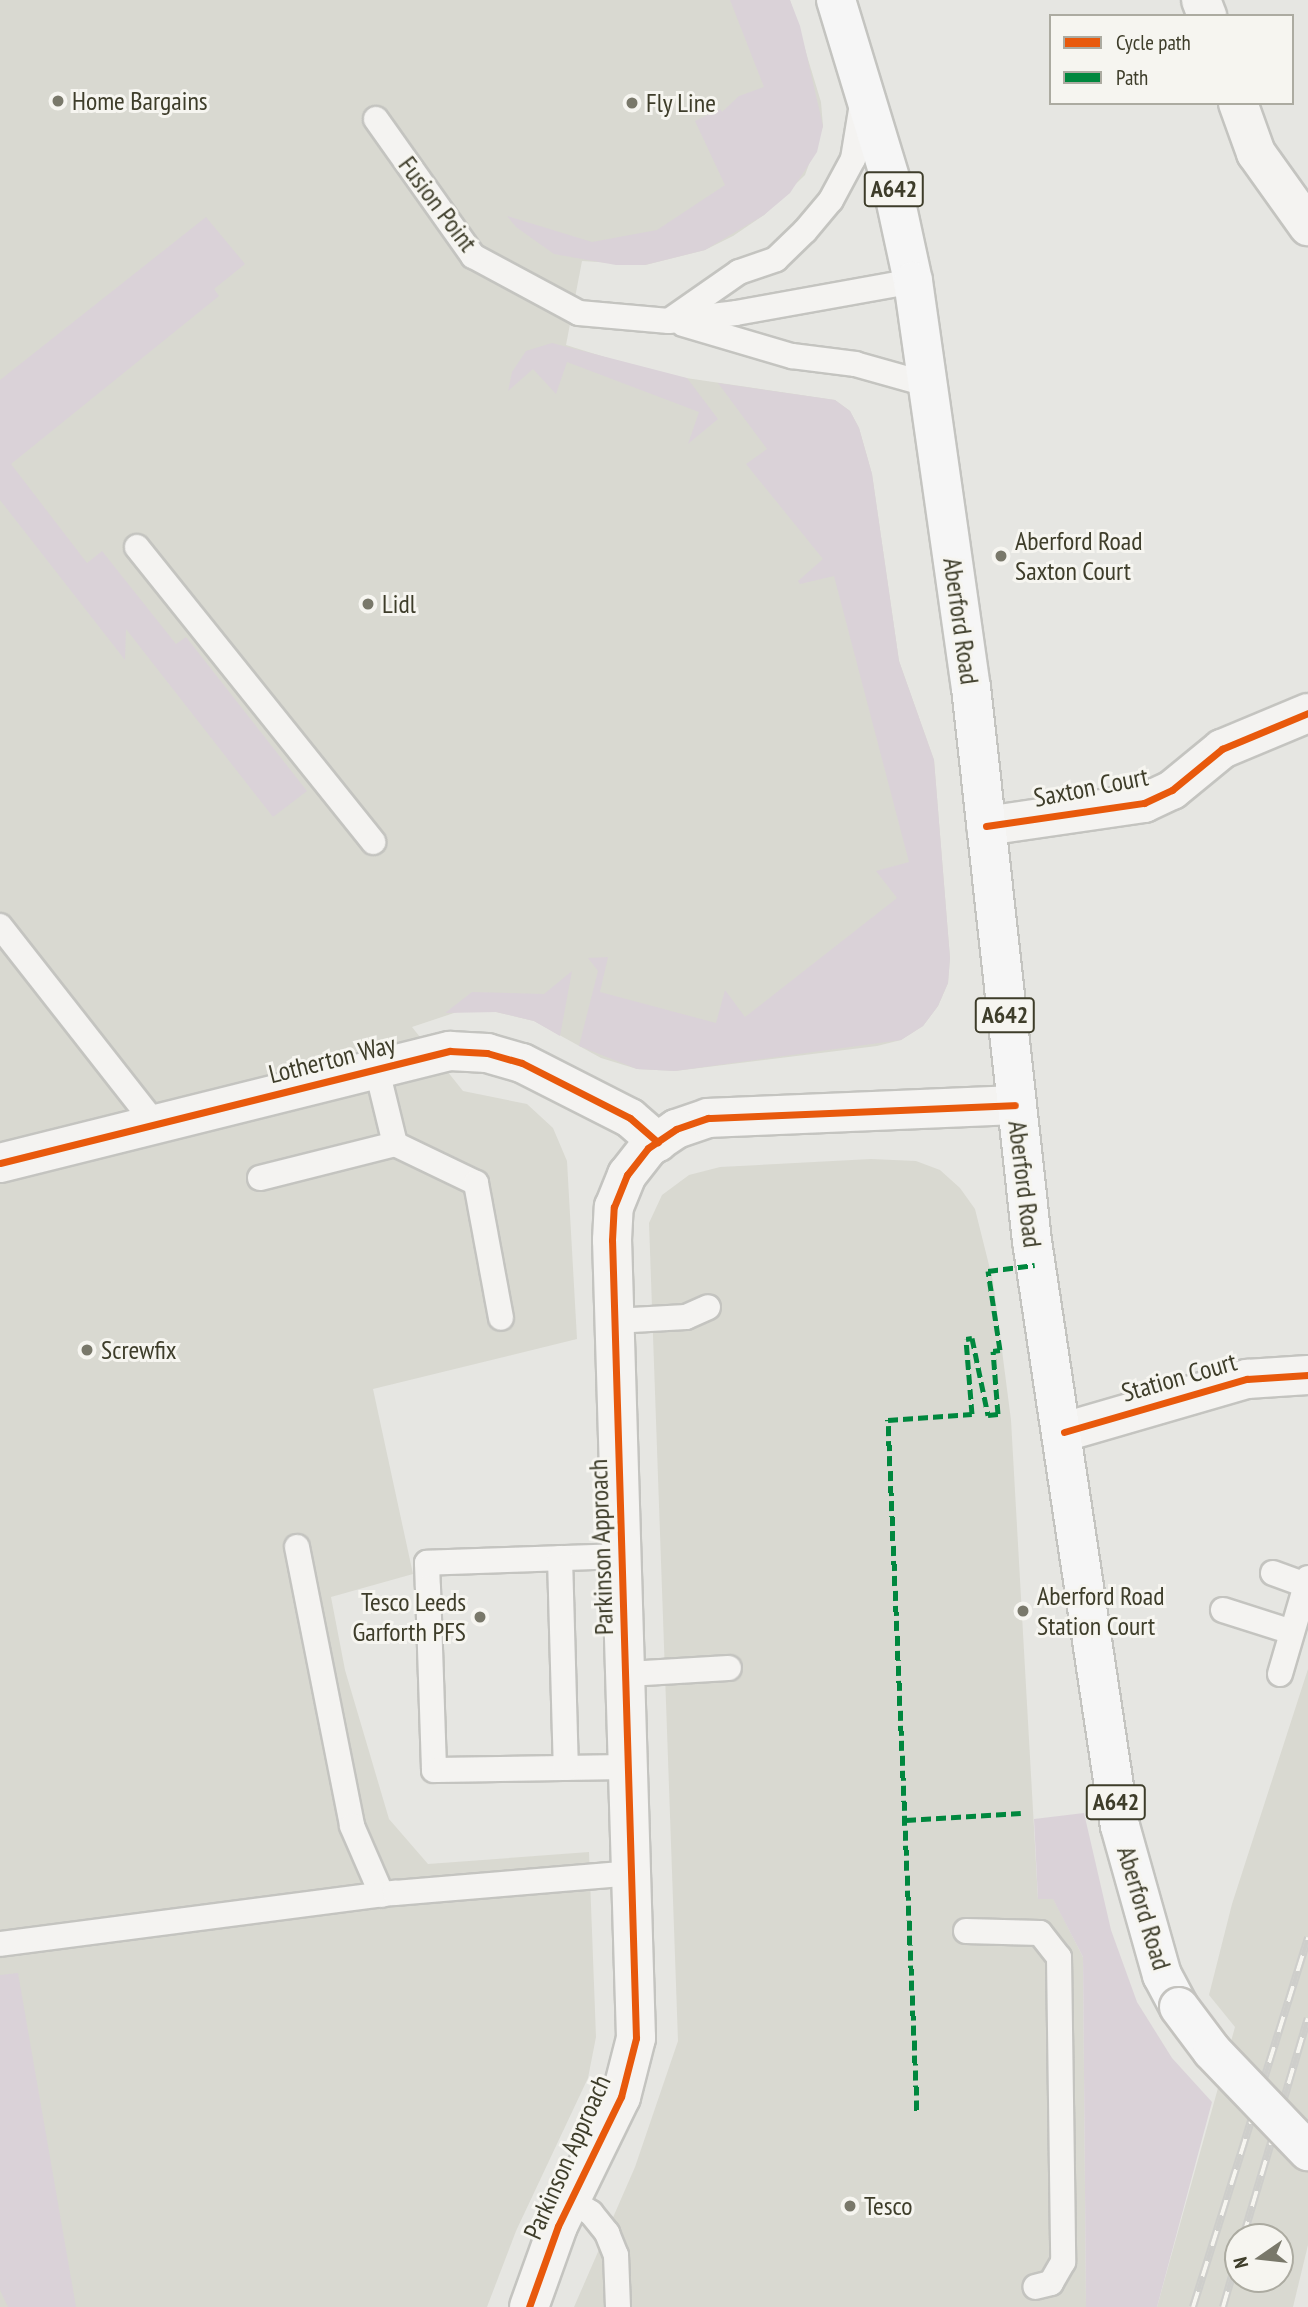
<!DOCTYPE html>
<style>
body{margin:0}
#map{position:relative;width:1308px;height:2307px;overflow:hidden;background:#e6e6e2;font-family:"PT Sans Narrow",sans-serif}
div>[style]{position:absolute}
.built>*{inset:0;background:#d9d9d1}
.green>*{inset:0;background:#dad2d8}
.roads{filter:drop-shadow(2px 0 #c4c4c0) drop-shadow(-2px 0 #c4c4c0) drop-shadow(0 2px #c4c4c0) drop-shadow(0 -2px #c4c4c0)}
.service>*{height:24px;margin:-12px;padding:0 12px;transform-origin:12px;border-radius:12px;background:#f4f3f1}
.minor>*{height:38px;margin:-19px;padding:0 19px;transform-origin:19px;border-radius:19px;background:#f4f3f1}
.primary>*{height:38px;margin:-19px;padding:0 19px;transform-origin:19px;border-radius:19px;background:#f6f6f6}
.rail>*{height:8px;margin-top:-4px;transform-origin:0;background:repeating-linear-gradient(90deg,#f6f5f0 0 16px,#cececb 0 32px);box-sizing:border-box;border-block:2px solid #cececb}
.bridges{filter:drop-shadow(2px 0 #c4c3bf) drop-shadow(-2px 0 #c4c3bf) drop-shadow(0 2px #c4c3bf) drop-shadow(0 -2px #c4c3bf)}
.primary-bridge>*{height:38px;margin:-19px;padding:0 19px;transform-origin:19px;border-radius:19px;background:#f6f6f6}
.quiet>*{height:5px;margin-top:-2.5px;transform-origin:0;background:repeating-linear-gradient(90deg,#00873e 0 10px,transparent 0 15px)}
.cycleway>*{height:7px;margin:-3.5px;padding:0 3.5px;transform-origin:3.5px;border-radius:3.5px;background:#e8590c}
.dots>*{width:19px;height:19px;translate:-50% -50%;box-sizing:border-box;border:4px solid #f6f5f0;border-radius:50%}
span{translate:-50% -50%;white-space:nowrap;text-align:center;line-height:1.15;-webkit-text-stroke:6px #f6f5f0;paint-order:stroke}
.shield-label span{padding:2px 5px;background:#f6f5f0;border:2px solid;border-radius:5px;-webkit-text-stroke-width:0}
.shield-label{font-size:24px;color:#3e3d2a;font-weight:700}
.poi-label{font-size:26px;color:#3e3d2a}
.left{translate:0 -50%;text-align:left}
.right{translate:-100% -50%;text-align:right}
.street-label{font-size:26px;color:#3e3d2a}
.legend{position:absolute;left:1049px;top:14px;width:245px;height:91px;box-sizing:border-box;background:#f6f5f0;border:2px solid #acaba1;margin:0;padding:9px 12px;list-style:none;font-size:21px;color:#3e3d2a}
.legend li{display:flex;align-items:center;gap:14px;height:35px}
.legend b{width:35px;border:2px solid #acaba1}
.north{position:absolute;left:1224px;top:2223px;width:70px;height:70px;box-sizing:border-box;background:#f6f5f0;border:2px solid #acaba1;border-radius:50%;rotate:256deg;font-size:19px;font-weight:700;line-height:28px;text-align:center;color:#3e3d2a}
.north::after{content:'';display:block;margin:auto;width:24px;height:32px;background:#79786a;clip-path:polygon(50% 0,100% 100%,50% 72%,0 100%)}
</style>
<div id="map">
<div class="built">
<div style="clip-path:polygon(0 0,790px 0,821px 102px,823px 126px,805px 175px,764px 215px,733px 236px,705px 250px,645px 265px,582px 261px,566px 345px,659px 374px,835px 400px,850px 411px,859px 428px,872px 474px,899px 661px,934px 760px,950px 958px,948px 983px,938px 1006px,923px 1026px,901px 1040px,877px 1046px,675px 1071px,637px 1069px,601px 1058px,534px 1021px,496px 1012px,457px 1012px,412px 1027px,463px 1091px,527px 1104px,553px 1128px,567px 1161px,577px 1339px,373px 1389px,413px 1574px,331px 1597px,345px 1670px,389px 1819px,428px 1864px,589px 1852px,596px 2037px,588px 2078px,516px 2231px,487px 2307px,0 2307px)"></div>
<div style="clip-path:polygon(871px 1159px,916px 1161px,940px 1170px,960px 1188px,975px 1209px,993px 1281px,1011px 1420px,1038px 1899px,1053px 1898px,1083px 1957px,1086px 2307px,574px 2307px,635px 2167px,678px 2041px,649px 1223px,662px 1195px,689px 1175px,720px 1167px)"></div>
<div style="clip-path:polygon(evenodd,1308px 1669px,1308px 2245px,1293px 2307px,1157px 2307px,1235px 2027px,1209px 1995px,1232px 1904px,1308px 1669px,1238px 2237px,1280px 2237px,1280px 2279px,1238px 2279px,1238px 2237px)"></div>
</div>
<div class="green">
<div style="clip-path:polygon(730px 0,790px 0,800px 26px,823px 126px,817px 152px,790px 193px,764px 215px,705px 250px,645px 265px,616px 265px,554px 254px,516px 227px,507px 216px,592px 242px,657px 230px,725px 185px,695px 121px,720px 109px,722px 112px,739px 96px,764px 87px)"></div>
<div style="clip-path:polygon(206px 217px,245px 264px,214px 289px,219px 296px,11px 464px,87px 563px,102px 551px,176px 644px,186px 637px,307px 791px,273px 817px,126px 629px,125px 660px,0 500px,0 380px)"></div>
<div style="clip-path:polygon(552px 343px,687px 378px,718px 419px,688px 444px,699px 412px,567px 362px,556px 394px,533px 369px,508px 391px,512px 372px,526px 351px)"></div>
<div style="clip-path:polygon(718px 383px,835px 400px,850px 411px,859px 428px,872px 474px,899px 661px,934px 760px,950px 958px,948px 983px,938px 1006px,923px 1026px,901px 1040px,675px 1071px,637px 1069px,579px 1046px,598px 971px,588px 958px,608px 957px,600px 992px,716px 1023px,725px 990px,745px 1017px,897px 898px,876px 871px,909px 862px,834px 576px,800px 584px,798px 581px,823px 559px,746px 464px,767px 449px)"></div>
<div style="clip-path:polygon(572px 971px,560px 1036px,534px 1021px,496px 1012px,445px 1013px,472px 992px,544px 994px)"></div>
<div style="clip-path:polygon(1084px 1813px,1111px 1930px,1137px 2002px,1172px 2058px,1212px 2102px,1157px 2307px,1086px 2307px,1083px 1957px,1053px 1899px,1038px 1899px,1034px 1819px)"></div>
<div style="clip-path:polygon(18px 1973px,76px 2307px,8px 2307px,0 2290px,0 1975px)"></div>
</div>
<div class="roads">
<div class="service">
<div style="left:376px;top:119px;width:168px;rotate:54.7deg"></div>
<div style="left:473px;top:256px;width:120px;rotate:28.3deg"></div>
<div style="left:579px;top:313px;width:90px;rotate:5.1deg"></div>
<div style="left:669px;top:321px;width:67px;rotate:-6.8deg"></div>
<div style="left:736px;top:313px;width:180px;rotate:-10.2deg"></div>
<div style="left:673px;top:318px;width:80px;rotate:-34.9deg"></div>
<div style="left:739px;top:272px;width:39px;rotate:-19deg"></div>
<div style="left:776px;top:259px;width:40px;rotate:-44deg"></div>
<div style="left:805px;top:231px;width:40px;rotate:-50deg"></div>
<div style="left:831px;top:200px;width:47px;rotate:-61.8deg"></div>
<div style="left:853px;top:159px;width:56px;rotate:-80.7deg"></div>
<div style="left:683px;top:324px;width:114px;rotate:16.4deg"></div>
<div style="left:792px;top:356px;width:64px;rotate:7.2deg"></div>
<div style="left:855px;top:364px;width:74px;rotate:15.7deg"></div>
<div style="left:137px;top:547px;width:378px;rotate:51.3deg"></div>
<div style="left:0;top:926px;width:253px;rotate:51.9deg"></div>
<div style="left:377px;top:1070px;width:76px;rotate:76.3deg"></div>
<div style="left:260px;top:1178px;width:139px;rotate:-14.1deg"></div>
<div style="left:395px;top:1144px;width:90px;rotate:25.7deg"></div>
<div style="left:476px;top:1183px;width:137px;rotate:79.5deg"></div>
<div style="left:614px;top:1321px;width:72px;rotate:-3.2deg"></div>
<div style="left:686px;top:1317px;width:24px;rotate:-24deg"></div>
<div style="left:297px;top:1547px;width:284px;rotate:78.8deg"></div>
<div style="left:352px;top:1826px;width:75px;rotate:66.5deg"></div>
<div style="left:623px;top:1556px;width:196px;rotate:178deg"></div>
<div style="left:427px;top:1563px;width:25px;rotate:88deg"></div>
<div style="left:428px;top:1588px;width:182px;rotate:88.1deg"></div>
<div style="left:434px;top:1770px;width:195px;rotate:-0.9deg"></div>
<div style="left:560px;top:1558px;width:210px;rotate:88.4deg"></div>
<div style="left:1273px;top:1573px;width:35px;rotate:20deg"></div>
<div style="left:1223px;top:1610px;width:72px;rotate:17.7deg"></div>
<div style="left:627px;top:1674px;width:102px;rotate:-3.4deg"></div>
<div style="left:1280px;top:1674px;width:100px;rotate:-73.7deg"></div>
<div style="left:966px;top:1931px;width:74px;rotate:1.5deg"></div>
<div style="left:1040px;top:1933px;width:31px;rotate:52deg"></div>
<div style="left:1059px;top:1957px;width:305px;rotate:89.2deg"></div>
<div style="left:1063px;top:2262px;width:24px;rotate:120deg"></div>
<div style="left:1051px;top:2283px;width:16px;rotate:166deg"></div>
<div style="left:0;top:1944px;width:398px;rotate:-7.4deg"></div>
<div style="left:395px;top:1893px;width:239px;rotate:-4.8deg"></div>
<div style="left:571px;top:2200px;width:24px;rotate:33deg"></div>
<div style="left:591px;top:2213px;width:26px;rotate:51deg"></div>
<div style="left:607px;top:2233px;width:24px;rotate:68deg"></div>
<div style="left:616px;top:2255px;width:52px;rotate:87.8deg"></div>
</div>
<div class="minor">
<div style="left:1201px;top:0;width:17px;rotate:69deg"></div>
<div style="left:1238px;top:103px;width:53px;rotate:70.2deg"></div>
<div style="left:1256px;top:153px;width:90px;rotate:54.5deg"></div>
<div style="left:986px;top:826px;width:160px;rotate:-8.3deg"></div>
<div style="left:1144px;top:803px;width:31px;rotate:-25deg"></div>
<div style="left:1172px;top:790px;width:65px;rotate:-39.4deg"></div>
<div style="left:1222px;top:749px;width:93px;rotate:-22.7deg"></div>
<div style="left:0;top:1163px;width:464px;rotate:-14deg"></div>
<div style="left:450px;top:1051px;width:37px;rotate:3deg"></div>
<div style="left:487px;top:1053px;width:36px;rotate:16deg"></div>
<div style="left:522px;top:1063px;width:121px;rotate:27deg"></div>
<div style="left:630px;top:1118px;width:37px;rotate:41deg"></div>
<div style="left:1064px;top:1432px;width:191px;rotate:-16.2deg"></div>
<div style="left:1247px;top:1379px;width:61px;rotate:-3.8deg"></div>
<div style="left:529px;top:2307px;width:86px;rotate:-70.3deg"></div>
<div style="left:558px;top:2226px;width:144px;rotate:-64deg"></div>
<div style="left:621px;top:2097px;width:61px;rotate:-75.7deg"></div>
<div style="left:636px;top:2038px;width:798px;rotate:-91.72deg"></div>
<div style="left:612px;top:1240px;width:33px;rotate:-87deg"></div>
<div style="left:614px;top:1207px;width:35px;rotate:-68deg"></div>
<div style="left:627px;top:1175px;width:34px;rotate:-52deg"></div>
<div style="left:648px;top:1148px;width:34px;rotate:-34deg"></div>
<div style="left:676px;top:1129px;width:34px;rotate:-19deg"></div>
<div style="left:708px;top:1118px;width:307px;rotate:-2.4deg"></div>
</div>
<div class="primary">
<div style="left:836px;top:0;width:192px;rotate:73.1deg"></div>
<div style="left:892px;top:184px;width:99px;rotate:77.8deg"></div>
<div style="left:913px;top:281px;width:410px;rotate:81.9deg"></div>
<div style="left:971px;top:687px;width:557px;rotate:83.72deg"></div>
<div style="left:1032px;top:1241px;width:592px;rotate:81.45deg"></div>
<div style="left:1120px;top:1826px;width:155px;rotate:74.3deg"></div>
<div style="left:1162px;top:1975px;width:36px;rotate:62deg"></div>
</div>
</div>
<div class="rail">
<div style="left:1243px;top:2237px;width:228px;rotate:-73.5deg"></div>
<div style="left:1193px;top:2307px;width:387px;rotate:-72.7deg"></div>
<div style="left:1223px;top:2307px;width:54px;rotate:-73.9deg"></div>
</div>
<div class="bridges">
<div class="primary-bridge">
<div style="left:1179px;top:2007px;width:55px;rotate:53.1deg"></div>
<div style="left:1212px;top:2051px;width:139px;rotate:46.2deg"></div>
</div>
</div>
<div class="quiet">
<div style="left:906px;top:1820px;width:115px;rotate:-3.5deg"></div>
<div style="left:917px;top:2110px;width:691px;rotate:-92.41deg"></div>
<div style="left:888px;top:1420px;width:84px;rotate:-4.1deg"></div>
<div style="left:972px;top:1414px;width:75px;rotate:-94.6deg"></div>
<div style="left:966px;top:1339px;width:6px;rotate:-9deg"></div>
<div style="left:972px;top:1338px;width:79px;rotate:78.3deg"></div>
<div style="left:988px;top:1415px;width:10px;rotate:-6deg"></div>
<div style="left:998px;top:1414px;width:63px;rotate:-94.5deg"></div>
<div style="left:993px;top:1351px;width:7px;rotate:-8deg"></div>
<div style="left:1000px;top:1350px;width:80px;rotate:-98.6deg"></div>
<div style="left:988px;top:1271px;width:47px;rotate:-7.3deg"></div>
</div>
<div class="cycleway">
<div style="left:986px;top:826px;width:160px;rotate:-8.3deg"></div>
<div style="left:1144px;top:803px;width:31px;rotate:-25deg"></div>
<div style="left:1172px;top:790px;width:65px;rotate:-39.4deg"></div>
<div style="left:1222px;top:749px;width:93px;rotate:-22.7deg"></div>
<div style="left:0;top:1163px;width:464px;rotate:-14deg"></div>
<div style="left:450px;top:1051px;width:37px;rotate:3deg"></div>
<div style="left:487px;top:1053px;width:36px;rotate:16deg"></div>
<div style="left:522px;top:1063px;width:121px;rotate:27deg"></div>
<div style="left:630px;top:1118px;width:37px;rotate:41deg"></div>
<div style="left:1064px;top:1432px;width:191px;rotate:-16.2deg"></div>
<div style="left:1247px;top:1379px;width:61px;rotate:-3.8deg"></div>
<div style="left:529px;top:2307px;width:86px;rotate:-70.3deg"></div>
<div style="left:558px;top:2226px;width:144px;rotate:-64deg"></div>
<div style="left:621px;top:2097px;width:61px;rotate:-75.7deg"></div>
<div style="left:636px;top:2038px;width:798px;rotate:-91.72deg"></div>
<div style="left:612px;top:1240px;width:33px;rotate:-87deg"></div>
<div style="left:614px;top:1207px;width:35px;rotate:-68deg"></div>
<div style="left:627px;top:1175px;width:34px;rotate:-52deg"></div>
<div style="left:648px;top:1148px;width:34px;rotate:-34deg"></div>
<div style="left:676px;top:1129px;width:34px;rotate:-19deg"></div>
<div style="left:708px;top:1118px;width:307px;rotate:-2.4deg"></div>
</div>
<div class="dots">
<div style="left:58px;top:101px;background:#79786a"></div>
<div style="left:632px;top:103px;background:#79786a"></div>
<div style="left:1001px;top:556px;background:#79786a"></div>
<div style="left:368px;top:604px;background:#79786a"></div>
<div style="left:87px;top:1350px;background:#79786a"></div>
<div style="left:1023px;top:1611px;background:#79786a"></div>
<div style="left:480px;top:1617px;background:#79786a"></div>
<div style="left:850px;top:2206px;background:#79786a"></div>
</div>
<div class="shield-label">
<span style="left:894px;top:189px">A642</span>
<span style="left:1005px;top:1015px">A642</span>
<span style="left:1116px;top:1802px">A642</span>
</div>
<div class="poi-label">
<span class="left" style="left:72px;top:101px">Home Bargains</span>
<span class="left" style="left:646px;top:103px">Fly Line</span>
<span class="left" style="left:1015px;top:556px">Aberford Road<br>Saxton Court</span>
<span class="left" style="left:382px;top:604px">Lidl</span>
<span class="left" style="left:101px;top:1350px">Screwfix</span>
<span class="left" style="left:1037px;top:1611px">Aberford Road<br>Station Court</span>
<span class="right" style="left:466px;top:1617px">Tesco Leeds<br>Garforth PFS</span>
<span class="left" style="left:864px;top:2206px">Tesco</span>
</div>
<div class="street-label">
<span style="left:438px;top:204px;rotate:53deg">Fusion Point</span>
<span style="left:961px;top:621px;rotate:82deg">Aberford Road</span>
<span style="left:1091px;top:787px;rotate:-11deg">Saxton Court</span>
<span style="left:332px;top:1059px;rotate:-14deg">Lotherton Way</span>
<span style="left:1025px;top:1184px;rotate:83deg">Aberford Road</span>
<span style="left:1179px;top:1377px;rotate:-16deg">Station Court</span>
<span style="left:601px;top:1547px;rotate:-92deg">Parkinson Approach</span>
<span style="left:1144px;top:1908px;rotate:73deg">Aberford Road</span>
<span style="left:567px;top:2157px;rotate:-66deg">Parkinson Approach</span>
</div>
<ul class="legend">
<li><b style="height:9px;background:#e8590c"></b>Cycle path</li>
<li><b style="height:9px;background:#00873e"></b>Path</li>
</ul>
<div class="north">N</div>
</div>
